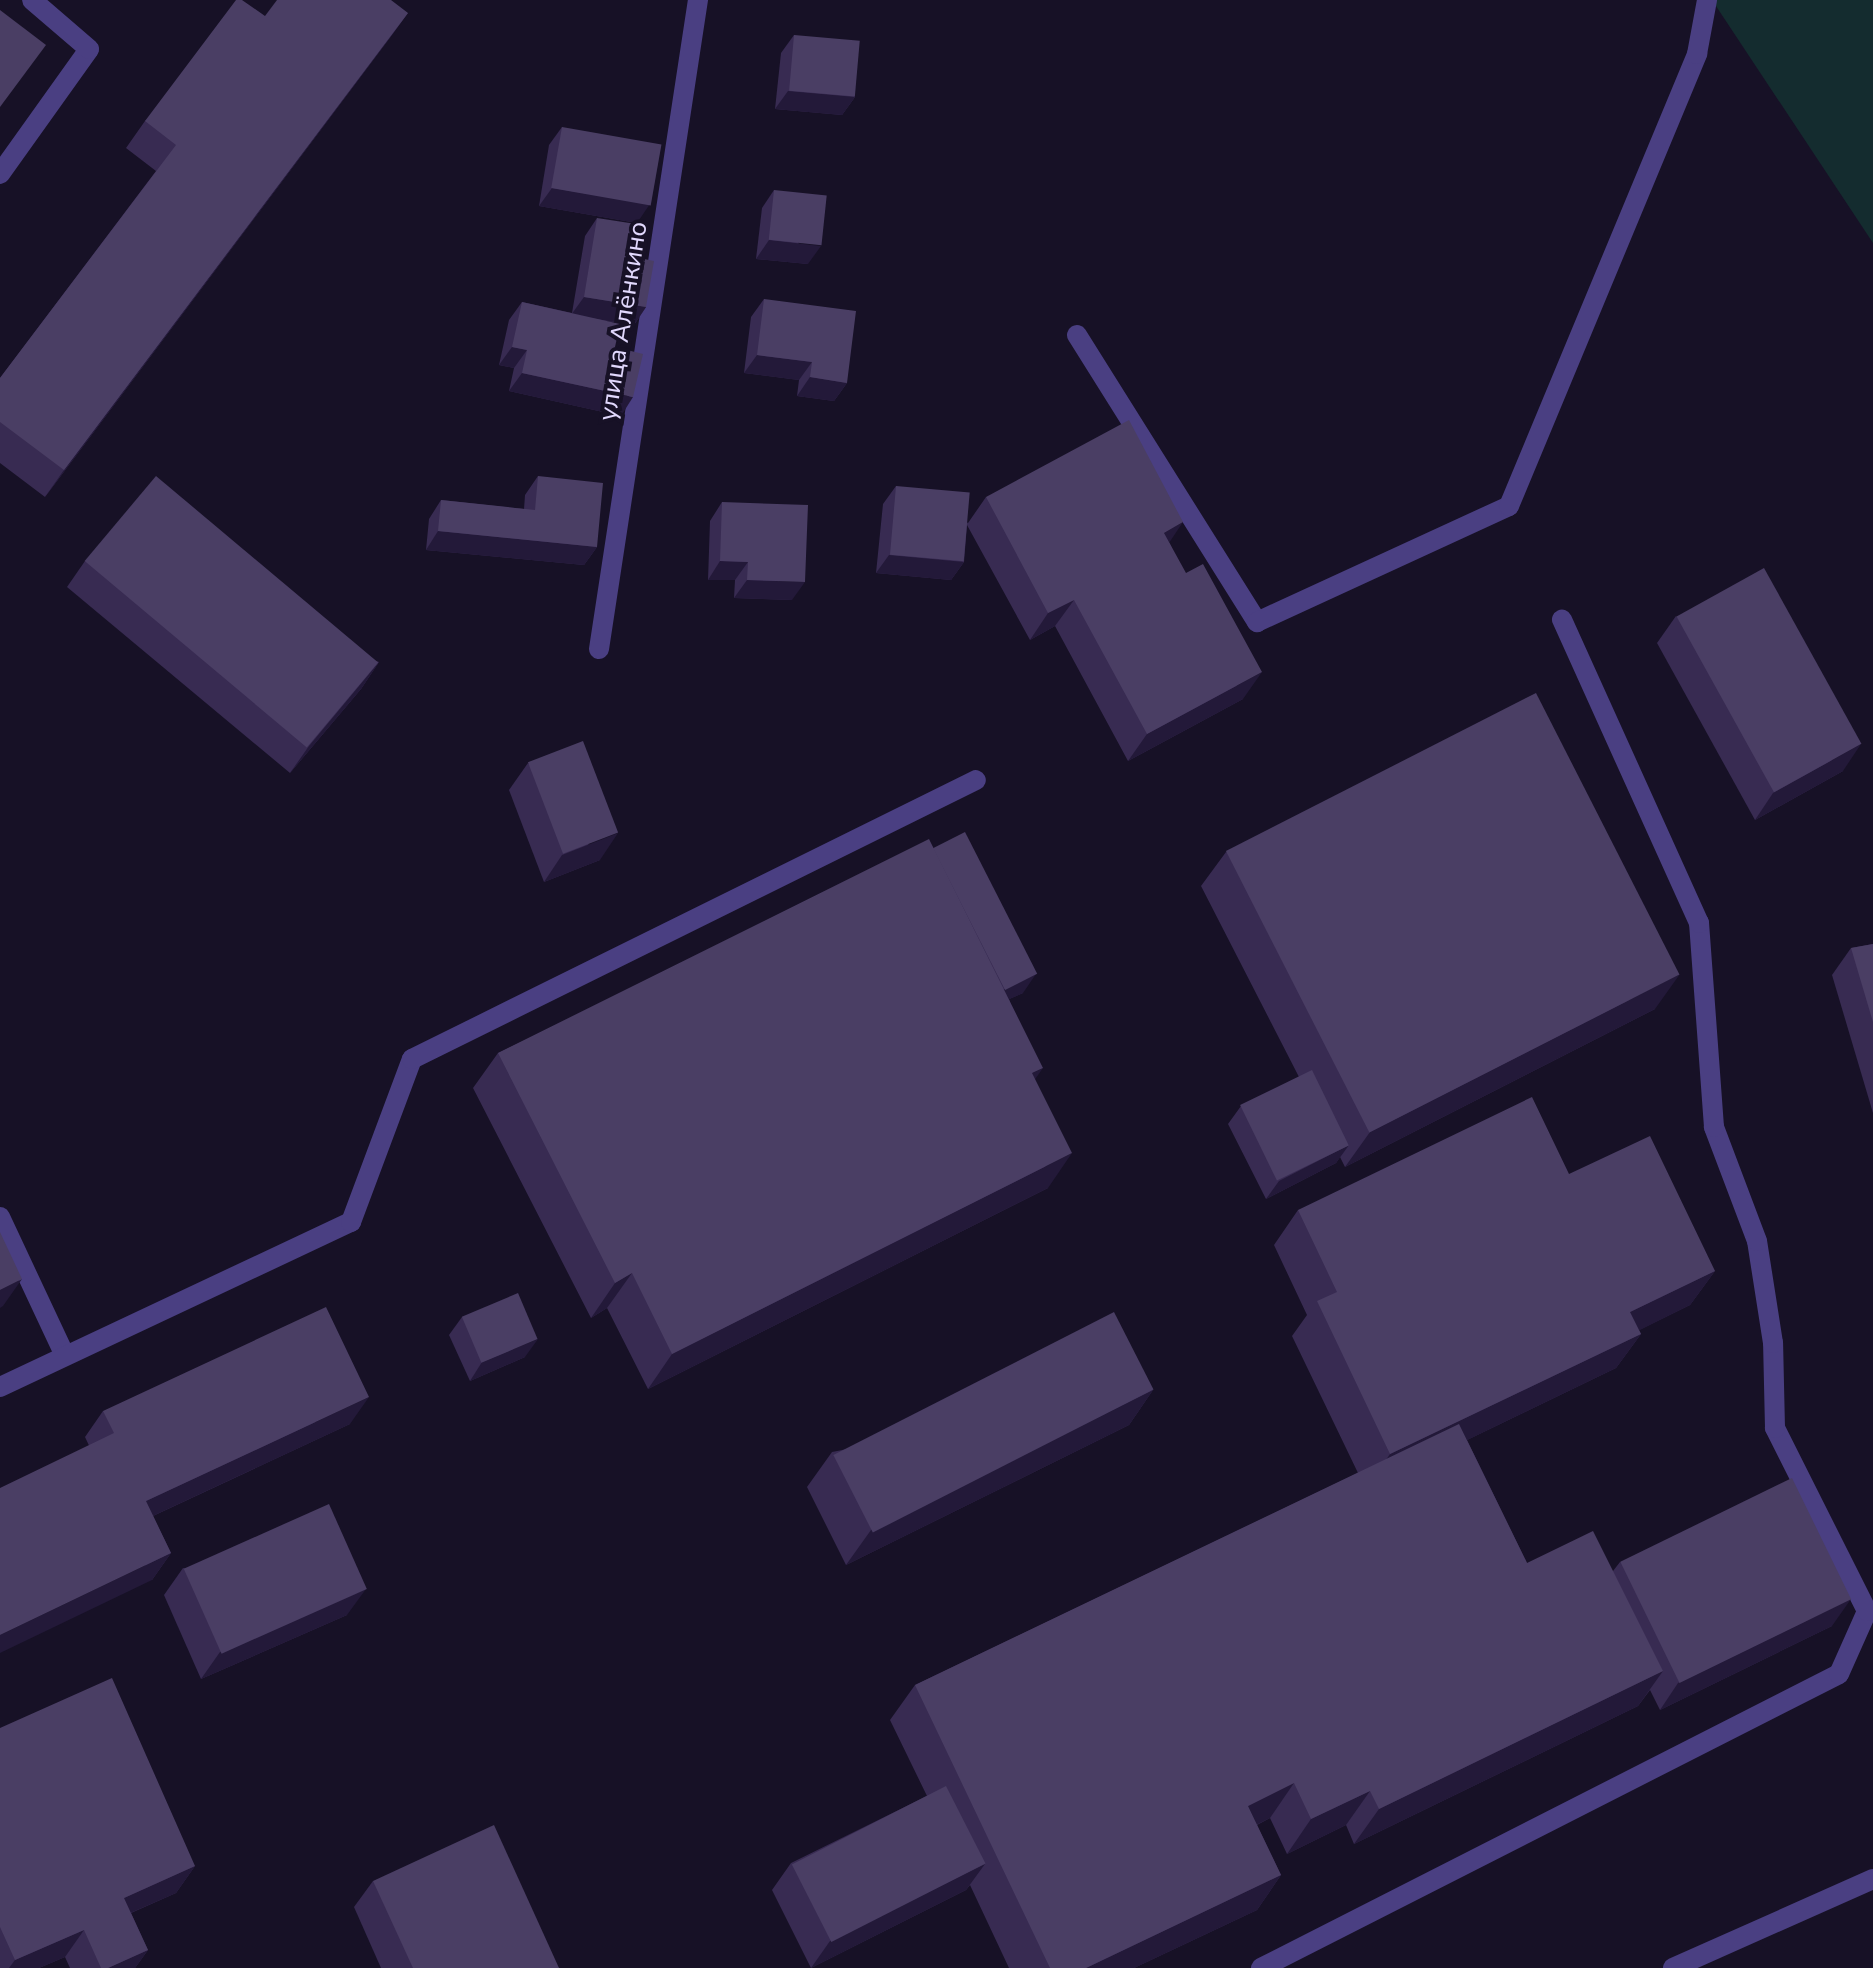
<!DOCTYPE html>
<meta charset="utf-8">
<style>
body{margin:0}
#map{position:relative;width:1873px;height:1968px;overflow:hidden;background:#171126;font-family:"Nunito Sans",sans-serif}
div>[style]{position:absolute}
.green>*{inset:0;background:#142c2f}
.service>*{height:20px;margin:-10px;padding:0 10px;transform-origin:10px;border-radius:10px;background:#4a3f82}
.minor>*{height:20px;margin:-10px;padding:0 10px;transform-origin:10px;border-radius:10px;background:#4a3f82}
.wall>*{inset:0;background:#382b52}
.shaded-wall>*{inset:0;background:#231939}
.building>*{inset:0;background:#4a3e64;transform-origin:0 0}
span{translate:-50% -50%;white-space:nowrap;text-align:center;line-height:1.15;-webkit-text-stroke:8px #171126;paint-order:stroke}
.street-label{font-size:26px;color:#e1d8fd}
</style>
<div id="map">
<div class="green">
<div style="clip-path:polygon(1712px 0,1873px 0,1873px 243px)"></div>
</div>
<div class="service">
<div style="left:0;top:174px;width:153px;rotate:-54.5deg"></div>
<div style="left:89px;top:49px;width:75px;rotate:-139.3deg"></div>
<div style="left:1077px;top:335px;width:339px;rotate:57.9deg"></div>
<div style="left:1257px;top:622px;width:277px;rotate:-24.7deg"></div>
<div style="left:1509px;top:506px;width:490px;rotate:-67.4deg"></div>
<div style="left:1697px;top:54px;width:55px;rotate:-79.5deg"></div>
<div style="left:0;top:1217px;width:153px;rotate:64.9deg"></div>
<div style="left:0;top:1387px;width:388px;rotate:-25.2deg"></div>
<div style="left:351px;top:1222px;width:174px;rotate:-69.5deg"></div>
<div style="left:412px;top:1059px;width:629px;rotate:-26.32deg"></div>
<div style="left:1261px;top:1968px;width:648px;rotate:-26.96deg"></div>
<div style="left:1839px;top:1674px;width:69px;rotate:-66deg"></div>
<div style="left:1867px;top:1611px;width:205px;rotate:-116.7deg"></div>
<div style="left:1775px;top:1428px;width:85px;rotate:-91.3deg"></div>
<div style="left:1773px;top:1343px;width:103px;rotate:-98.9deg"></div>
<div style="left:1757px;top:1241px;width:122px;rotate:-110.7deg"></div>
<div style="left:1714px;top:1127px;width:205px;rotate:-94.2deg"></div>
<div style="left:1699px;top:923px;width:333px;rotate:-114.3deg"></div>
<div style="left:1673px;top:1968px;width:219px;rotate:-24deg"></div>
</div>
<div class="minor">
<div style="left:599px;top:649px;width:657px;rotate:-81.33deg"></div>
</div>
<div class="wall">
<div style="clip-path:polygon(408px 13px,389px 39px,45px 497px,0 463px,0 378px,156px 171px,126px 148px,145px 121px,265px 16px)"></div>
<div style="clip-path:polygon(794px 35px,855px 97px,842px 115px,775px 109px,781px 53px)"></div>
<div style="clip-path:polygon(562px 127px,637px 223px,539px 206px,549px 145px)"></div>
<div style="clip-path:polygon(774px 190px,808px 264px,756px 259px,762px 208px)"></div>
<div style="clip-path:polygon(597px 218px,630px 256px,646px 307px,634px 325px,606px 321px,615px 347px,621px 416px,509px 391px,514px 368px,499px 365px,509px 320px,522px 302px,572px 313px,585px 236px)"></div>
<div style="clip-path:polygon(764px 299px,847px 383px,834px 401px,797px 396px,799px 380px,744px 373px,751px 317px)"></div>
<div style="clip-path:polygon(538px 476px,597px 547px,584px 565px,426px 550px,429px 519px,441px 500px,524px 509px,525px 495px)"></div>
<div style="clip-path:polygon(896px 486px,968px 523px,986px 497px,1169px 542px,1243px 699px,1128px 761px,1055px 626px,1030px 640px,967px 525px,964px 562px,951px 580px,876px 573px,883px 504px)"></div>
<div style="clip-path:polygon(722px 502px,792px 600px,734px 598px,735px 580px,708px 580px,710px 521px)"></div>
<div style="clip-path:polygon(85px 561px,379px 662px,361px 689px,290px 773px,67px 587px)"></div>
<div style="clip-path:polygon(1676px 616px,1843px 771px,1755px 820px,1657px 643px)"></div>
<div style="clip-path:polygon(528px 763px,600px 860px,544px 882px,509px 790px)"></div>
<div style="clip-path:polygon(933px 848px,1023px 993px,1009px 999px,1035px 1080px,1048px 1188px,648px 1389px,607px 1308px,591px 1318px,473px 1088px,498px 1053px)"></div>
<div style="clip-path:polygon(1226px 852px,1655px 1009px,1345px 1167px,1340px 1157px,1336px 1163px,1266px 1199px,1228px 1124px,1241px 1106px,1299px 1077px,1201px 886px)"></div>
<div style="clip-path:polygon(1873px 944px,1873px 1113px,1832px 975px,1851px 948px)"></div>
<div style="clip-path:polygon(1569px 1174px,1715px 1271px,1690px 1305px,1639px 1330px,1641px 1334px,1616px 1368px,1467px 1440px,1527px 1563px,1613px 1571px,1620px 1562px,1832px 1626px,1660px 1710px,1650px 1690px,1638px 1706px,1354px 1844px,1346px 1825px,1287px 1854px,1270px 1818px,1257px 1825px,1281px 1875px,1257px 1910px,1134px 1968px,1009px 1968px,970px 1885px,966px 1890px,811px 1968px,772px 1890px,791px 1863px,927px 1796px,890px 1720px,915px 1685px,1358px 1473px,1292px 1336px,1307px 1315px,1274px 1245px,1298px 1210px)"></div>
<div style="clip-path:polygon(462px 1317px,525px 1357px,470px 1381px,449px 1335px)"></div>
<div style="clip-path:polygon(1153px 1390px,1129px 1425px,846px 1565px,807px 1487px,832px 1452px)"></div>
<div style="clip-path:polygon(103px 1411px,350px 1424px,153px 1516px,171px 1553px,152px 1580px,85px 1437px)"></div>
<div style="clip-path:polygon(183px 1568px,347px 1615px,201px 1679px,164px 1595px)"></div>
<div style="clip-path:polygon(0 1728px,195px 1866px,176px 1893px,131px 1913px,148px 1950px,135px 1968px,70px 1968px,65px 1957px,39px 1968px,0 1968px)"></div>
<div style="clip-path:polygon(373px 1881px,559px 1968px,381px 1968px,354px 1907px)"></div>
</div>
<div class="shaded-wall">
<div style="clip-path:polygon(408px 13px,389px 39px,45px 497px,64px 470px)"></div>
<div style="clip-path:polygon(788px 91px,855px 97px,842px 115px,775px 109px)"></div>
<div style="clip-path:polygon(552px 188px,650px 204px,637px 223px,539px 206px)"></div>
<div style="clip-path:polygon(769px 240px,821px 246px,808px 264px,756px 259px)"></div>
<div style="clip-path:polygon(584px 297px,646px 307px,634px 325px,571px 315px)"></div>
<div style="clip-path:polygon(512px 347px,527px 350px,514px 368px,499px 365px)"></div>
<div style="clip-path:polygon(757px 355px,812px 362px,799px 380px,744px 373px)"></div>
<div style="clip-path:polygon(522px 373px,633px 397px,621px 416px,509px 391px)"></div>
<div style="clip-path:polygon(810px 377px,847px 383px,834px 401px,797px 396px)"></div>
<div style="clip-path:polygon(1183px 522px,1165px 549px,1164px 533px)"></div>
<div style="clip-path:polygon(438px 531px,597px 547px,584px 565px,426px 550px)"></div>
<div style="clip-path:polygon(889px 555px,964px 562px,951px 580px,876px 573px)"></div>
<div style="clip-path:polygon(720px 561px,748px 562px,735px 580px,708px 580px)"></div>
<div style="clip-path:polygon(747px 580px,805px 582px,792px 600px,734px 598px)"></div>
<div style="clip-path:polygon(1074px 600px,1055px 626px,1030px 640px,1048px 613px)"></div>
<div style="clip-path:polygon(379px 662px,361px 689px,290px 773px,309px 746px)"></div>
<div style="clip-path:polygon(1262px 672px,1243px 699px,1128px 761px,1147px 734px)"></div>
<div style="clip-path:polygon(1861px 744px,1843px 771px,1755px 820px,1773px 793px)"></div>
<div style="clip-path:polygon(618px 833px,600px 860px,544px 882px,562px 855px)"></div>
<div style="clip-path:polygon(1036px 974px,1023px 993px,975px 1015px,988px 997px)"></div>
<div style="clip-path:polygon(1680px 974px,1655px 1009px,1345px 1167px,1370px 1132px)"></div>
<div style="clip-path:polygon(1043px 1068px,1019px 1102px,1032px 1073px)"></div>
<div style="clip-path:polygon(1349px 1145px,1336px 1163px,1266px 1199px,1279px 1181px)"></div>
<div style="clip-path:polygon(1072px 1153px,1048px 1188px,648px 1389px,672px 1354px)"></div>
<div style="clip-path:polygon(1715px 1271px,1690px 1305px,1606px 1347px,1630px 1312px)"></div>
<div style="clip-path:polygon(632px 1273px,607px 1308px,591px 1318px,615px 1283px)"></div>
<div style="clip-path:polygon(22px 1279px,3px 1306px,0 1308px,0 1290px)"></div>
<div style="clip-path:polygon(1641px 1334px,1616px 1368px,1366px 1489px,1390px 1454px)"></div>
<div style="clip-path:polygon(538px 1339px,525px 1357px,470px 1381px,482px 1362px)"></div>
<div style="clip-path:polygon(1153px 1390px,1129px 1425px,846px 1565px,871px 1530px)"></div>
<div style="clip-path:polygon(369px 1397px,350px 1424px,127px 1528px,146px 1501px)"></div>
<div style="clip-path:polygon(171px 1553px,152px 1580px,0 1653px,0 1635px)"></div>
<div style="clip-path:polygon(366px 1589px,347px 1615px,201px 1679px,220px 1652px)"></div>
<div style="clip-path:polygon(1851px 1599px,1832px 1626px,1660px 1710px,1678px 1683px)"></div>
<div style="clip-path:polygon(1663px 1671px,1638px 1706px,1354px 1844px,1379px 1809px)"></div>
<div style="clip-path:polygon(1294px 1783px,1270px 1818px,1224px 1841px,1248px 1806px)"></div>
<div style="clip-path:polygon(1370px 1791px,1346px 1825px,1287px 1854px,1311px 1819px)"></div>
<div style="clip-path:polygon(985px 1864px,966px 1890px,811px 1968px,830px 1941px)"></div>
<div style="clip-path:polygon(195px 1866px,176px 1893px,105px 1924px,124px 1898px)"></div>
<div style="clip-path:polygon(1281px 1875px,1257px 1910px,1134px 1968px,1086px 1968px)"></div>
<div style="clip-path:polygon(84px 1930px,65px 1957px,39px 1968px,9px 1968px,15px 1960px)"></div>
<div style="clip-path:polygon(148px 1950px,135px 1968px,108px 1968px)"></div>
</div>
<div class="building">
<div style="clip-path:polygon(236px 0,242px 0,265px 16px,277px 0,391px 0,408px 13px,64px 470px,0 422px,0 378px,176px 145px,145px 121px)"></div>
<div style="clip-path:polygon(0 10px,46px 45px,0 107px)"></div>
<div style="left:794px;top:35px;width:66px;height:56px;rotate:5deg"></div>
<div style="left:562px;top:127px;width:101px;height:62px;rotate:10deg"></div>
<div style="left:774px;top:190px;width:53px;height:50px;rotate:6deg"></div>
<div style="clip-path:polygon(597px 218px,636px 224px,630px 256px,654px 261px,646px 307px,584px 297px)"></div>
<div style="clip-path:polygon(764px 299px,856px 311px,847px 383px,810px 377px,812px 362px,757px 355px)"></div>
<div style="clip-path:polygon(522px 302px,620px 324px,615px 347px,643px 354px,633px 397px,522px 373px,527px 350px,512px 347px)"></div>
<div style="clip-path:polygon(1129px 420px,1183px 522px,1164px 533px,1186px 573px,1203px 564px,1262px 672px,1147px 734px,1074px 600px,1048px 613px,986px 497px)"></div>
<div style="left:156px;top:476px;width:290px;height:111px;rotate:40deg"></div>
<div style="clip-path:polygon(538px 476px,603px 483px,597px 547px,438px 531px,441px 500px,535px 510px)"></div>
<div style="left:896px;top:486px;width:74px;height:69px;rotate:5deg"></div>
<div style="clip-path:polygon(722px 502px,808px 505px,805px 582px,747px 580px,748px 562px,720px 561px)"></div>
<div style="left:1764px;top:568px;width:201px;height:100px;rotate:61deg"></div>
<div style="left:1536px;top:693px;width:316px;height:348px;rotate:63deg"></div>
<div style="left:583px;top:741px;width:98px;height:59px;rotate:69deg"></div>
<div style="left:965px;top:832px;width:159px;height:36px;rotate:63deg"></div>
<div style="clip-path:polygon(929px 839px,1043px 1068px,1032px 1073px,1072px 1153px,672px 1354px,632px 1273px,615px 1283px,498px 1053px)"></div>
<div style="clip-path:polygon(1873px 944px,1873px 1022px,1851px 948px)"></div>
<div style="left:1312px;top:1070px;width:84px;height:80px;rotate:64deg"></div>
<div style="clip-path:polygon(1532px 1097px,1569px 1174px,1650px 1136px,1715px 1271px,1630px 1312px,1641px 1334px,1390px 1454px,1317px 1301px,1337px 1292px,1298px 1210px)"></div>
<div style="clip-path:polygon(0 1232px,22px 1279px,0 1290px)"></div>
<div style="left:518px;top:1293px;width:50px;height:61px;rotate:67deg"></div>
<div style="clip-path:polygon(326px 1307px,369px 1397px,146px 1501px,171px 1553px,0 1635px,0 1488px,114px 1433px,103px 1411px)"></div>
<div style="left:1114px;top:1312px;width:87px;height:315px;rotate:63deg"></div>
<div style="clip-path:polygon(1459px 1424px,1527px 1563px,1593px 1531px,1663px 1671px,1379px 1809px,1370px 1791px,1311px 1819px,1294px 1783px,1248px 1806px,1281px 1875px,1086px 1968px,1050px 1968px,915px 1685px)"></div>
<div style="left:1792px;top:1478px;width:135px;height:191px;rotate:64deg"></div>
<div style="left:329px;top:1504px;width:93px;height:159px;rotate:66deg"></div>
<div style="clip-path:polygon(112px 1678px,195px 1866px,124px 1898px,148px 1950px,108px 1968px,101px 1968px,84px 1930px,15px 1960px,0 1927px,0 1728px)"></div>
<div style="left:946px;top:1786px;width:87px;height:173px;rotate:63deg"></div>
<div style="clip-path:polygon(494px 1825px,559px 1968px,413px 1968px,373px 1881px)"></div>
</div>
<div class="street-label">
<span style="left:623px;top:321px;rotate:-81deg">улица Алёнкино</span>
</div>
</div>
